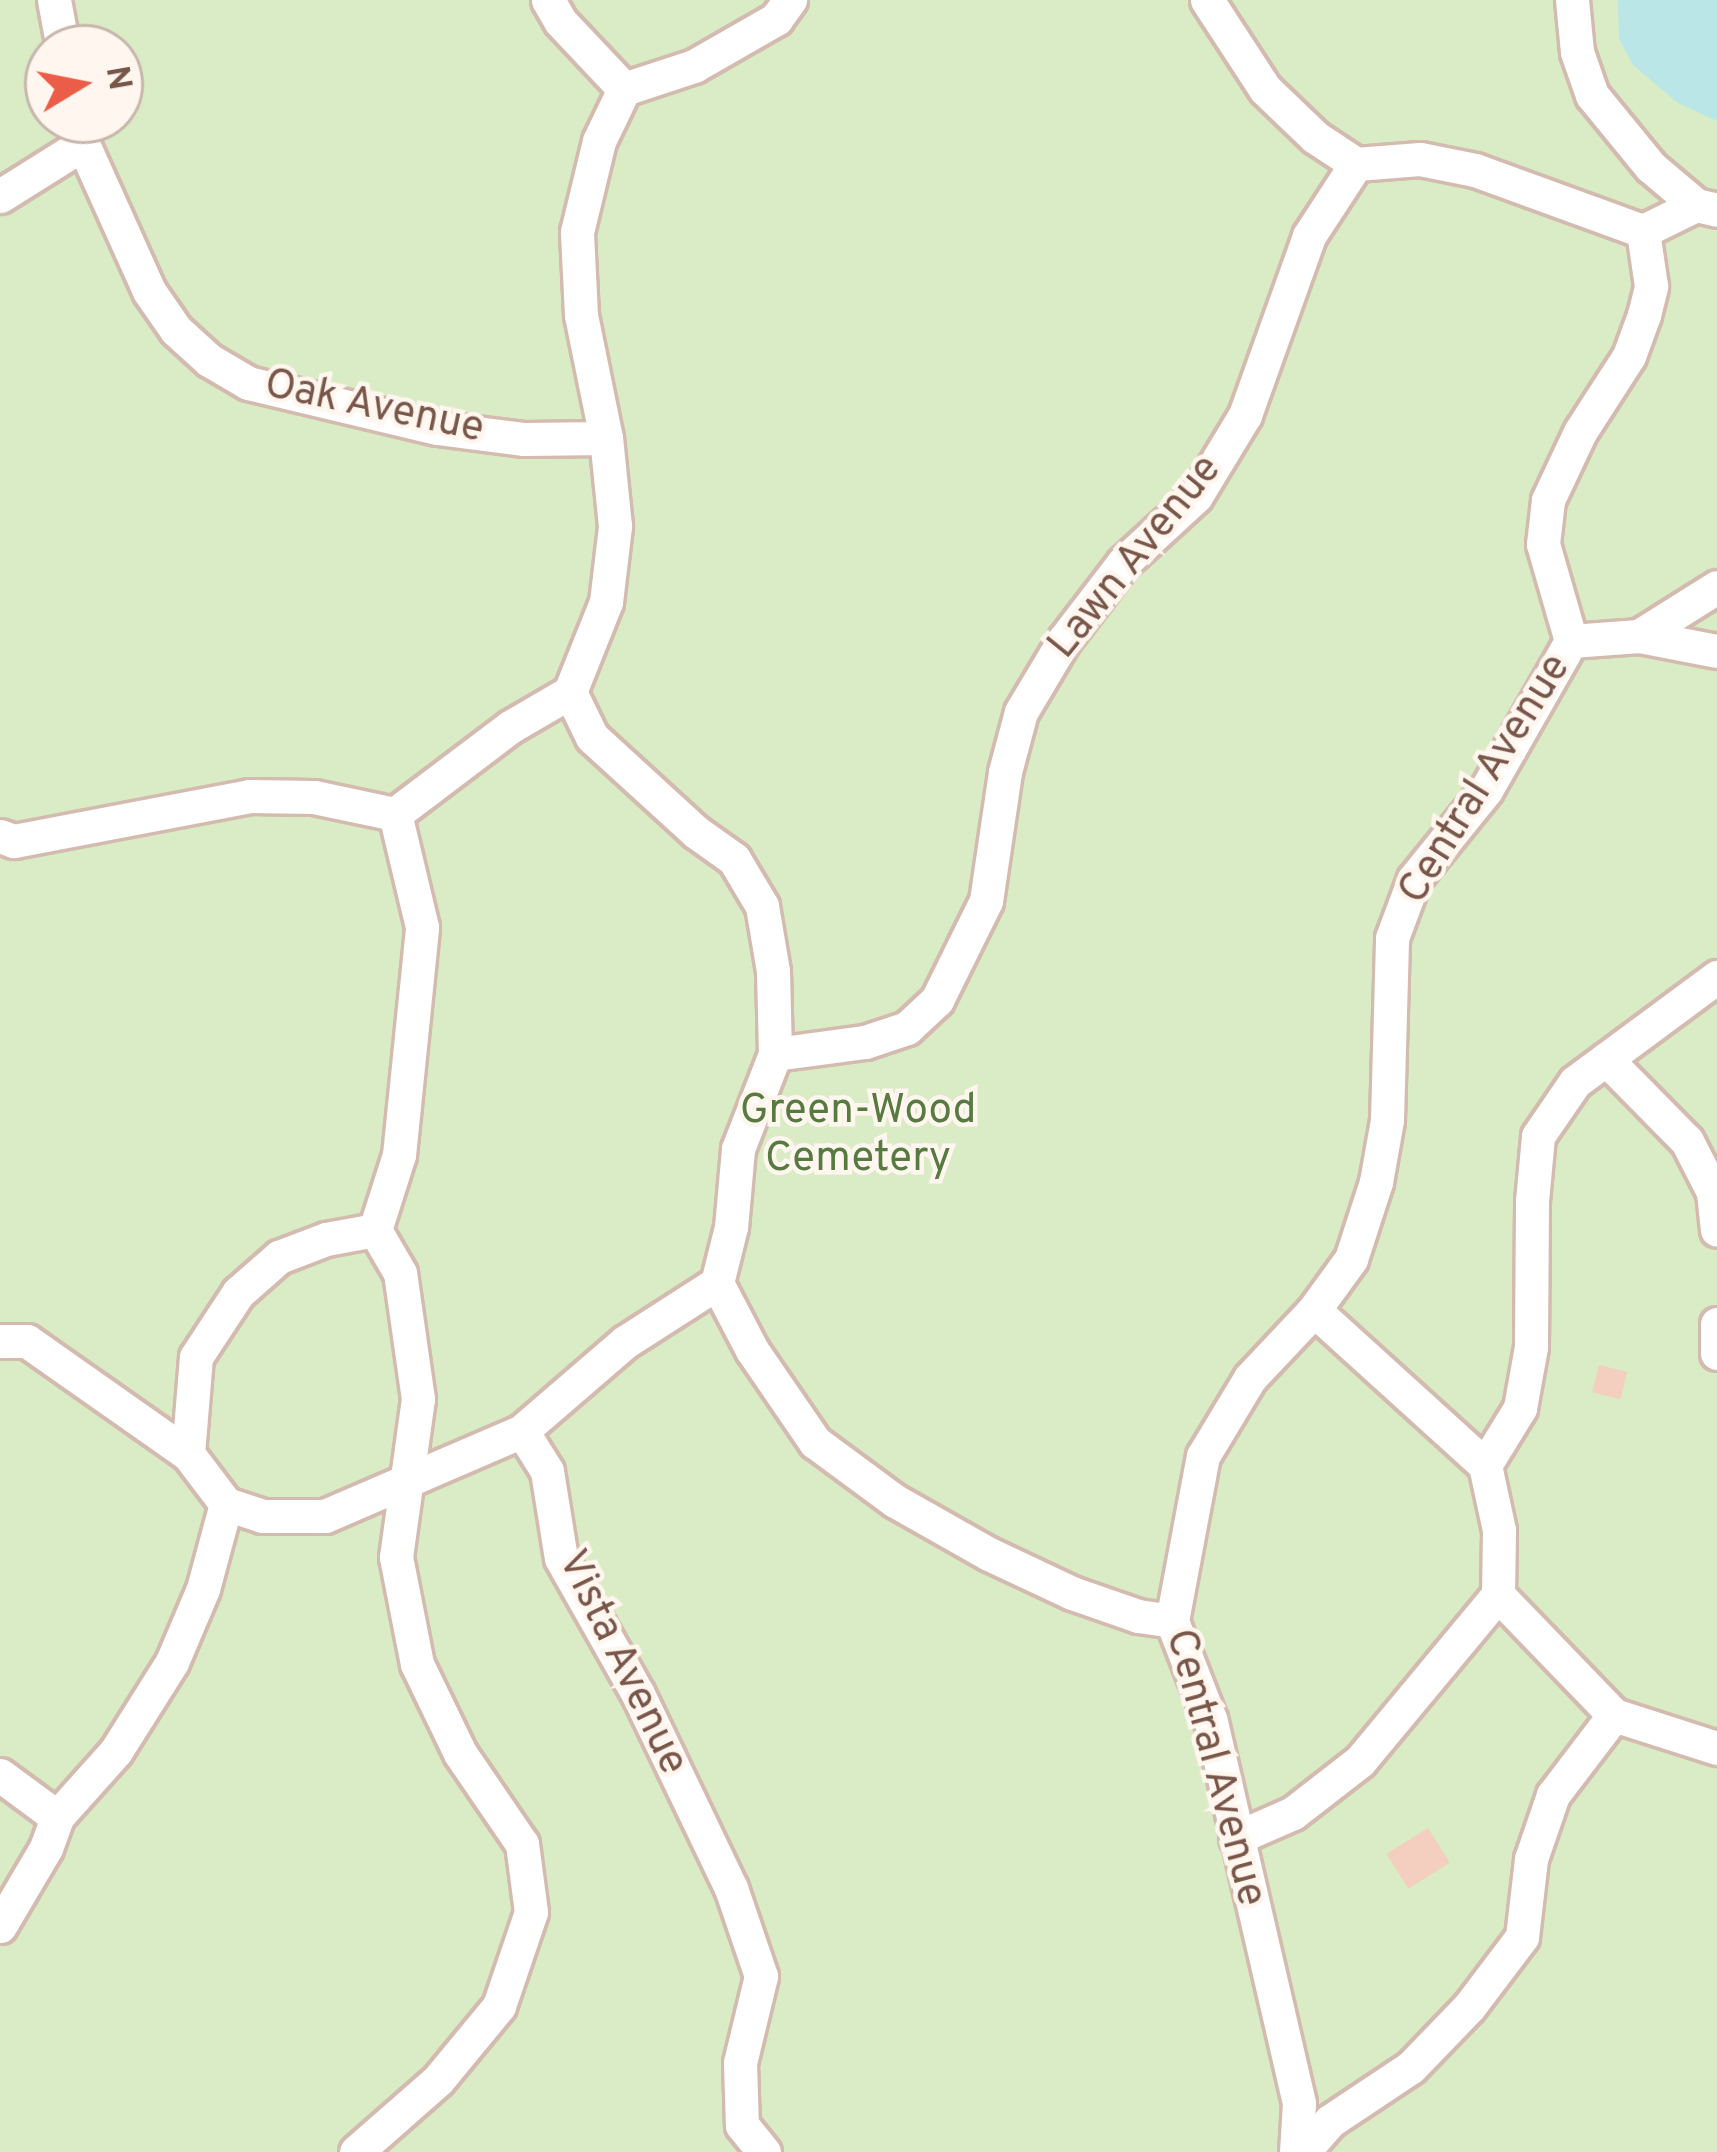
<!DOCTYPE html>
<style>
body{margin:0}
#map{position:relative;width:1717px;height:2152px;overflow:hidden;background:#fdf3e8;font-family:Overpass,sans-serif}
div>[style]{position:absolute}
.green>*{inset:0;background:#d9ecc5}
.water>*{inset:0;background:#bbe6e8}
.building>*{inset:0;background:#f4cebe;transform-origin:0 0}
.roads{filter:drop-shadow(3px 0 #d3bbaf) drop-shadow(-3px 0 #d3bbaf) drop-shadow(0 3px #d3bbaf) drop-shadow(0 -3px #d3bbaf)}
.minor>*{height:33px;margin:-16.5px;padding:0 16.5px;transform-origin:16.5px;border-radius:16.5px;background:#fff}
span{translate:-50% -50%;white-space:nowrap;text-align:center;line-height:1.15;-webkit-text-stroke:9px #fff7ef;paint-order:stroke}
.street-label{font-size:42px;color:#79564a}
.park-label{font-size:42px;color:#567a3f}
.north{position:absolute;left:24px;top:24px;width:120px;height:120px;box-sizing:border-box;background:#fff7ef;border:3px solid #c9b7ad;border-radius:50%;rotate:80deg;font-size:33px;font-weight:700;line-height:48px;text-align:center;color:#79564a}
.north::after{content:'';display:block;margin:auto;width:42px;height:54px;background:#ec5d49;clip-path:polygon(50% 0,100% 100%,50% 72%,0 100%)}
</style>
<div id="map">
<div class="green">
<div style="clip-path:polygon(evenodd,0 0,1717px 0,1717px 2152px,0 2152px,0 0,48px 48px,120px 48px,120px 120px,48px 120px,48px 48px)"></div>
</div>
<div class="water">
<div style="clip-path:polygon(1618px 0,1717px 0,1717px 121px,1678px 103px,1633px 65px,1619px 39px)"></div>
</div>
<div class="building">
<div style="left:1599px;top:1365px;width:29px;height:28px;rotate:14deg"></div>
<div style="left:1428px;top:1828px;width:41px;height:49px;rotate:58deg"></div>
</div>
<div class="roads">
<div class="minor">
<div style="left:54px;top:0;width:49px;rotate:79.4deg"></div>
<div style="left:548px;top:0;width:24px;rotate:60deg"></div>
<div style="left:560px;top:21px;width:93px;rotate:46.7deg"></div>
<div style="left:1207px;top:0;width:106px;rotate:56.9deg"></div>
<div style="left:1265px;top:89px;width:69px;rotate:43.8deg"></div>
<div style="left:1315px;top:137px;width:49px;rotate:33.4deg"></div>
<div style="left:1356px;top:164px;width:64px;rotate:-4.5deg"></div>
<div style="left:1420px;top:159px;width:56px;rotate:11.3deg"></div>
<div style="left:1475px;top:170px;width:179px;rotate:20deg"></div>
<div style="left:1643px;top:231px;width:59px;rotate:-26.1deg"></div>
<div style="left:1696px;top:205px;width:22px;rotate:13deg"></div>
<div style="left:1572px;top:0;width:52px;rotate:84.5deg"></div>
<div style="left:1577px;top:52px;width:46px;rotate:70.8deg"></div>
<div style="left:1592px;top:95px;width:93px;rotate:50.7deg"></div>
<div style="left:1651px;top:167px;width:59px;rotate:40.2deg"></div>
<div style="left:78px;top:120px;width:25px;rotate:78deg"></div>
<div style="left:83px;top:144px;width:161px;rotate:65.8deg"></div>
<div style="left:149px;top:291px;width:47px;rotate:55.3deg"></div>
<div style="left:176px;top:330px;width:45px;rotate:42.3deg"></div>
<div style="left:209px;top:360px;width:45px;rotate:30.5deg"></div>
<div style="left:248px;top:383px;width:194px;rotate:13.4deg"></div>
<div style="left:437px;top:428px;width:88px;rotate:7.2deg"></div>
<div style="left:524px;top:439px;width:82px;rotate:-0.7deg"></div>
<div style="left:0;top:196px;width:98px;rotate:-32.1deg"></div>
<div style="left:1639px;top:636px;width:79px;rotate:10.9deg"></div>
<div style="left:1571px;top:641px;width:101px;rotate:-106.1deg"></div>
<div style="left:1543px;top:544px;width:44px;rotate:-83.5deg"></div>
<div style="left:1548px;top:500px;width:75px;rotate:-64.8deg"></div>
<div style="left:1580px;top:432px;width:90px;rotate:-57.2deg"></div>
<div style="left:1629px;top:356px;width:44px;rotate:-69.9deg"></div>
<div style="left:1644px;top:315px;width:30px;rotate:-76deg"></div>
<div style="left:1651px;top:286px;width:56px;rotate:-98.3deg"></div>
<div style="left:570px;top:692px;width:50px;rotate:63.9deg"></div>
<div style="left:592px;top:737px;width:141px;rotate:42.4deg"></div>
<div style="left:696px;top:832px;width:47px;rotate:35.4deg"></div>
<div style="left:734px;top:859px;width:55px;rotate:59.2deg"></div>
<div style="left:762px;top:906px;width:66px;rotate:80.4deg"></div>
<div style="left:773px;top:971px;width:83px;rotate:88.6deg"></div>
<div style="left:775px;top:1054px;width:102px;rotate:111.3deg"></div>
<div style="left:738px;top:1149px;width:78px;rotate:95.1deg"></div>
<div style="left:731px;top:1227px;width:58px;rotate:104deg"></div>
<div style="left:717px;top:1283px;width:109px;rotate:147.3deg"></div>
<div style="left:625px;top:1342px;width:136px;rotate:139.2deg"></div>
<div style="left:522px;top:1431px;width:47px;rotate:58deg"></div>
<div style="left:547px;top:1471px;width:88px;rotate:80.9deg"></div>
<div style="left:561px;top:1558px;width:156px;rotate:60.5deg"></div>
<div style="left:638px;top:1694px;width:215px;rotate:64.4deg"></div>
<div style="left:731px;top:1888px;width:93px;rotate:71.2deg"></div>
<div style="left:761px;top:1976px;width:89px;rotate:103.6deg"></div>
<div style="left:740px;top:2063px;width:62px;rotate:88.2deg"></div>
<div style="left:742px;top:2125px;width:35px;rotate:51deg"></div>
<div style="left:0;top:836px;width:15px;rotate:20deg"></div>
<div style="left:14px;top:841px;width:239px;rotate:-10.8deg"></div>
<div style="left:249px;top:796px;width:65px;rotate:0.9deg"></div>
<div style="left:314px;top:797px;width:83px;rotate:11.9deg"></div>
<div style="left:395px;top:814px;width:144px;rotate:-37.1deg"></div>
<div style="left:510px;top:727px;width:69px;rotate:-30.3deg"></div>
<div style="left:570px;top:692px;width:97px;rotate:-68.2deg"></div>
<div style="left:606px;top:602px;width:77px;rotate:-83.2deg"></div>
<div style="left:615px;top:526px;width:88px;rotate:-95.8deg"></div>
<div style="left:606px;top:438px;width:126px;rotate:-101.5deg"></div>
<div style="left:581px;top:315px;width:83px;rotate:-92.8deg"></div>
<div style="left:577px;top:232px;width:94px;rotate:-76.4deg"></div>
<div style="left:599px;top:141px;width:58px;rotate:-64.3deg"></div>
<div style="left:624px;top:89px;width:74px;rotate:-18.2deg"></div>
<div style="left:694px;top:66px;width:95px;rotate:-29.8deg"></div>
<div style="left:776px;top:19px;width:24px;rotate:-54deg"></div>
<div style="left:775px;top:1054px;width:91px;rotate:-7.6deg"></div>
<div style="left:865px;top:1042px;width:44px;rotate:-18.4deg"></div>
<div style="left:907px;top:1028px;width:41px;rotate:-43deg"></div>
<div style="left:937px;top:1000px;width:110px;rotate:-63.7deg"></div>
<div style="left:986px;top:901px;width:130px;rotate:-81.6deg"></div>
<div style="left:1005px;top:772px;width:62px;rotate:-75.1deg"></div>
<div style="left:1021px;top:712px;width:84px;rotate:-59.2deg"></div>
<div style="left:1064px;top:640px;width:97px;rotate:-52.5deg"></div>
<div style="left:1123px;top:563px;width:99px;rotate:-42.5deg"></div>
<div style="left:1196px;top:496px;width:95px;rotate:-58.8deg"></div>
<div style="left:1245px;top:415px;width:190px;rotate:-70.3deg"></div>
<div style="left:1309px;top:236px;width:86px;rotate:-56.9deg"></div>
<div style="left:1606px;top:1059px;width:115px;rotate:45.4deg"></div>
<div style="left:1687px;top:1141px;width:57px;rotate:63deg"></div>
<div style="left:1713px;top:1192px;width:38px;rotate:84deg"></div>
<div style="left:717px;top:1283px;width:76px;rotate:62.4deg"></div>
<div style="left:752px;top:1350px;width:112px;rotate:55.6deg"></div>
<div style="left:815px;top:1442px;width:99px;rotate:36.4deg"></div>
<div style="left:895px;top:1501px;width:108px;rotate:29.4deg"></div>
<div style="left:989px;top:1554px;width:92px;rotate:25.2deg"></div>
<div style="left:1072px;top:1593px;width:70px;rotate:19.2deg"></div>
<div style="left:1138px;top:1616px;width:34px;rotate:8deg"></div>
<div style="left:1314px;top:1310px;width:231px;rotate:42.2deg"></div>
<div style="left:1717px;top:1324px;width:29px;rotate:90deg"></div>
<div style="left:0;top:1341px;width:27px"></div>
<div style="left:27px;top:1341px;width:197px;rotate:35.1deg"></div>
<div style="left:226px;top:1504px;width:38px;rotate:18deg"></div>
<div style="left:262px;top:1516px;width:63px"></div>
<div style="left:325px;top:1516px;width:215px;rotate:-23.3deg"></div>
<div style="left:1498px;top:1595px;width:167px;rotate:46deg"></div>
<div style="left:1614px;top:1715px;width:108px;rotate:17.8deg"></div>
<div style="left:0;top:1775px;width:71px;rotate:36.4deg"></div>
<div style="left:1236px;top:1838px;width:62px;rotate:-23.7deg"></div>
<div style="left:1293px;top:1813px;width:85px;rotate:-37.8deg"></div>
<div style="left:1360px;top:1761px;width:216px;rotate:-50.3deg"></div>
<div style="left:1498px;top:1595px;width:65px;rotate:-89.1deg"></div>
<div style="left:1499px;top:1530px;width:66px;rotate:-102.2deg"></div>
<div style="left:1485px;top:1465px;width:67px;rotate:-58.4deg"></div>
<div style="left:1520px;top:1408px;width:62px;rotate:-79.8deg"></div>
<div style="left:1531px;top:1347px;width:146px;rotate:-89.6deg"></div>
<div style="left:1532px;top:1201px;width:65px;rotate:-84.7deg"></div>
<div style="left:1538px;top:1136px;width:65px;rotate:-55.6deg"></div>
<div style="left:1575px;top:1082px;width:177px;rotate:-36.5deg"></div>
<div style="left:0;top:1926px;width:91px;rotate:-59.5deg"></div>
<div style="left:46px;top:1848px;width:33px;rotate:-70deg"></div>
<div style="left:57px;top:1817px;width:89px;rotate:-48.2deg"></div>
<div style="left:116px;top:1751px;width:105px;rotate:-57.8deg"></div>
<div style="left:172px;top:1662px;width:79px;rotate:-67deg"></div>
<div style="left:203px;top:1589px;width:88px;rotate:-74.9deg"></div>
<div style="left:226px;top:1504px;width:63px;rotate:-127.2deg"></div>
<div style="left:188px;top:1454px;width:97px;rotate:-85.3deg"></div>
<div style="left:196px;top:1357px;width:77px;rotate:-56.7deg"></div>
<div style="left:238px;top:1293px;width:55px;rotate:-41.3deg"></div>
<div style="left:279px;top:1257px;width:50px;rotate:-21deg"></div>
<div style="left:326px;top:1239px;width:50px;rotate:-10.4deg"></div>
<div style="left:356px;top:2152px;width:109px;rotate:-41.3deg"></div>
<div style="left:438px;top:2080px;width:96px;rotate:-50.5deg"></div>
<div style="left:499px;top:2006px;width:99px;rotate:-71.2deg"></div>
<div style="left:531px;top:1912px;width:69px;rotate:-97.5deg"></div>
<div style="left:522px;top:1844px;width:110px;rotate:-124.3deg"></div>
<div style="left:460px;top:1753px;width:99px;rotate:-115.8deg"></div>
<div style="left:417px;top:1664px;width:109px;rotate:-101.1deg"></div>
<div style="left:396px;top:1557px;width:160px;rotate:-82.1deg"></div>
<div style="left:418px;top:1399px;width:127px;rotate:-98.1deg"></div>
<div style="left:400px;top:1273px;width:50px;rotate:-120.2deg"></div>
<div style="left:375px;top:1230px;width:79px;rotate:-72.3deg"></div>
<div style="left:399px;top:1155px;width:229px;rotate:-84.2deg"></div>
<div style="left:422px;top:927px;width:116px;rotate:-103.4deg"></div>
<div style="left:1296px;top:2152px;width:49px;rotate:-86.5deg"></div>
<div style="left:1299px;top:2103px;width:394px;rotate:-103deg"></div>
<div style="left:1210px;top:1719px;width:105px;rotate:-111.2deg"></div>
<div style="left:1172px;top:1621px;width:168px;rotate:-79.4deg"></div>
<div style="left:1203px;top:1456px;width:91px;rotate:-58.9deg"></div>
<div style="left:1250px;top:1378px;width:93px;rotate:-46.7deg"></div>
<div style="left:1314px;top:1310px;width:63px;rotate:-54deg"></div>
<div style="left:1351px;top:1259px;width:81px;rotate:-72deg"></div>
<div style="left:1376px;top:1182px;width:63px;rotate:-79.9deg"></div>
<div style="left:1387px;top:1120px;width:182px;rotate:-88.4deg"></div>
<div style="left:1392px;top:938px;width:63px;rotate:-69.6deg"></div>
<div style="left:1414px;top:879px;width:114px;rotate:-51deg"></div>
<div style="left:1486px;top:790px;width:172px;rotate:-60.3deg"></div>
<div style="left:1571px;top:641px;width:68px;rotate:-4.2deg"></div>
<div style="left:1639px;top:636px;width:92px;rotate:-32.1deg"></div>
<div style="left:1303px;top:2152px;width:41px;rotate:-48.9deg"></div>
<div style="left:1330px;top:2121px;width:97px;rotate:-33.7deg"></div>
<div style="left:1411px;top:2067px;width:83px;rotate:-46deg"></div>
<div style="left:1469px;top:2007px;width:88px;rotate:-52.9deg"></div>
<div style="left:1522px;top:1937px;width:79px;rotate:-83.4deg"></div>
<div style="left:1531px;top:1859px;width:68px;rotate:-71deg"></div>
<div style="left:1553px;top:1795px;width:101px;rotate:-52.7deg"></div>
</div>
</div>
<div class="street-label">
<span style="left:374px;top:408px;rotate:12deg">Oak Avenue</span>
<span style="left:1136px;top:558px;rotate:-51deg">Lawn Avenue</span>
<span style="left:1486px;top:780px;rotate:-58deg">Central Avenue</span>
<span style="left:621px;top:1663px;rotate:64deg">Vista Avenue</span>
<span style="left:1214px;top:1768px;rotate:75deg">Central Avenue</span>
</div>
<div class="park-label">
<span style="left:858px;top:1136px">Green-Wood<br>Cemetery</span>
</div>
<div class="north">N</div>
</div>
